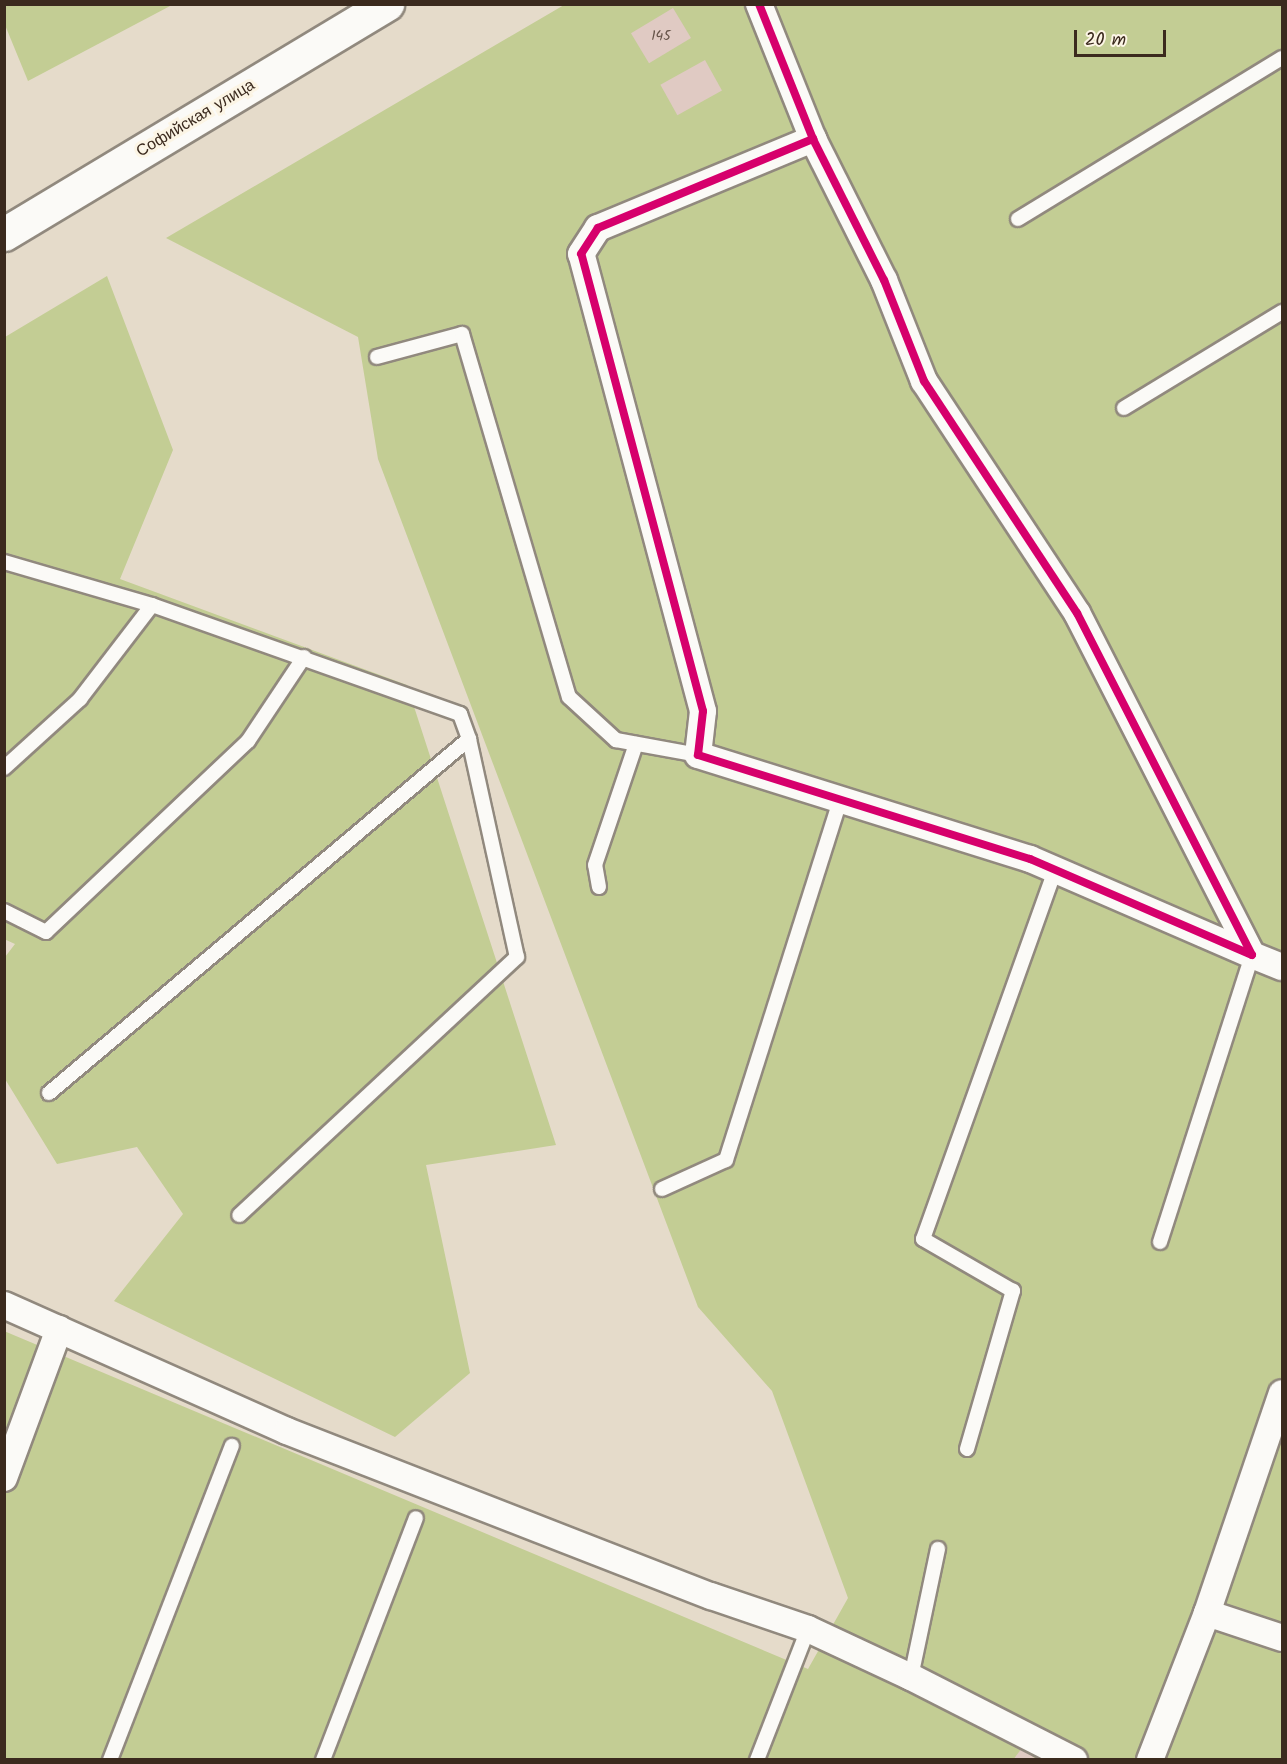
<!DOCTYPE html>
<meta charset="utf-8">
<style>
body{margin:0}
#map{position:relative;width:1287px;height:1764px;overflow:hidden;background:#e5dbca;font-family:Kalam,sans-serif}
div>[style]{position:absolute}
.green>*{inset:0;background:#c3cd94}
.building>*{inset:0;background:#e0cac3;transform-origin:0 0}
.roads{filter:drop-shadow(2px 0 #91897e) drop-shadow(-2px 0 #91897e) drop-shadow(0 2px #91897e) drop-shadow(0 -2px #91897e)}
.service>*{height:14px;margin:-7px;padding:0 7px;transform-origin:7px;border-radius:7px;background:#fbfaf7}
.minor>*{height:26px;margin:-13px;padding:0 13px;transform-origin:13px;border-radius:13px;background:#fbfaf7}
.secondary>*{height:33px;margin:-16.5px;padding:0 16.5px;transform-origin:16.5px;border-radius:16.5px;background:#fbfaf7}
.cycleway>*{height:8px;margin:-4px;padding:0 4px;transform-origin:4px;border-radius:4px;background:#d6006c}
span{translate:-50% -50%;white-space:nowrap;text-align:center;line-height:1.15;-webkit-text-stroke:6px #fcf5e5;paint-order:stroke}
.number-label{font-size:14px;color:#645247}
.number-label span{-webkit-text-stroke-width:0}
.street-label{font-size:16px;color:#3b2a1e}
.frame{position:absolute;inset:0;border:6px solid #3b2a1e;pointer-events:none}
.scale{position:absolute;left:1074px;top:30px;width:92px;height:27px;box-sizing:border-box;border:3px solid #3b2a1e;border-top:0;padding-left:8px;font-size:18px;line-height:21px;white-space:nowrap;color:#3b2a1e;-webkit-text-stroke:4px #fcf5e5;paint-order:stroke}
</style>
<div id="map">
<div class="green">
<div style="clip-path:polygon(4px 5px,5px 4px,172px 5px,28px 81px,5px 25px)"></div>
<div style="clip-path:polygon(564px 5px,1282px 5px,1282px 1759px,5px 1759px,4px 1331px,808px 1669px,848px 1598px,772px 1391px,698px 1307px,378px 459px,358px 337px,166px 238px)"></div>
<div style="clip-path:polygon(107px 276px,173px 450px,120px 579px,407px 685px,556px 1145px,426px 1165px,470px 1373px,395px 1437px,114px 1301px,183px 1214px,137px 1147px,57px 1164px,5px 1079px,5px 957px,15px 944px,4px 939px,5px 337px)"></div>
</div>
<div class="building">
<div style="left:673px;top:8px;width:35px;height:49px;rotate:59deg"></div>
<div style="left:705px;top:60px;width:35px;height:51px;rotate:61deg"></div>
<div style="clip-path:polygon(1022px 1748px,1037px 1760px,1013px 1760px)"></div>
</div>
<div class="roads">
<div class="service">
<div style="left:1018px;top:219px;width:309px;rotate:-31.4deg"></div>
<div style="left:377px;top:357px;width:88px;rotate:-15.1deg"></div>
<div style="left:462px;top:334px;width:378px;rotate:73.6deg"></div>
<div style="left:569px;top:697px;width:64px;rotate:42.5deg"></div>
<div style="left:616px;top:740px;width:83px;rotate:10.4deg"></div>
<div style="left:1124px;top:408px;width:185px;rotate:-31.3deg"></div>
<div style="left:4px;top:562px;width:154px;rotate:16.2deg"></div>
<div style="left:152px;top:605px;width:327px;rotate:19.5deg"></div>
<div style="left:460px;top:714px;width:27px;rotate:70deg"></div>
<div style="left:469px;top:739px;width:223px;rotate:77.6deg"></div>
<div style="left:517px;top:957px;width:379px;rotate:137.1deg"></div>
<div style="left:4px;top:768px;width:103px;rotate:-42.2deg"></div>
<div style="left:80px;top:699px;width:118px;rotate:-52.5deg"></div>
<div style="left:599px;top:887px;width:22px;rotate:-100deg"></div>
<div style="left:595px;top:865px;width:128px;rotate:-71.3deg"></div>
<div style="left:4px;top:911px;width:47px;rotate:26.6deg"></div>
<div style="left:46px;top:932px;width:278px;rotate:-43.4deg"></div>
<div style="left:248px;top:741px;width:101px;rotate:-56.3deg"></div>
<div style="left:49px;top:1093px;width:549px;rotate:-40.13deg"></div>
<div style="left:662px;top:1189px;width:70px;rotate:-24.4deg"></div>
<div style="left:726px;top:1160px;width:378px;rotate:-72.4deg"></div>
<div style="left:1160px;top:1242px;width:301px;rotate:-72.2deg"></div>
<div style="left:967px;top:1449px;width:165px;rotate:-73.8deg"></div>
<div style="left:1013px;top:1291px;width:104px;rotate:-150deg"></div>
<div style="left:923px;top:1239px;width:392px;rotate:-70.3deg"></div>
<div style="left:911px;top:1677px;width:131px;rotate:-78.1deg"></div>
<div style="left:110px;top:1760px;width:337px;rotate:-68.8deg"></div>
<div style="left:323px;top:1760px;width:259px;rotate:-69deg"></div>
<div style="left:757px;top:1760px;width:141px;rotate:-68.7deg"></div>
</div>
<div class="minor">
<div style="left:759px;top:4px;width:145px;rotate:68.2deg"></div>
<div style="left:813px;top:139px;width:158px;rotate:63.3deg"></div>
<div style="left:884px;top:280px;width:109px;rotate:68.4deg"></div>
<div style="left:924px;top:381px;width:278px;rotate:56.6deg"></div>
<div style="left:1077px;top:613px;width:384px;rotate:62.9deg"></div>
<div style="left:1252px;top:955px;width:242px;rotate:-156.6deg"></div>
<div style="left:1030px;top:859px;width:348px;rotate:-162.6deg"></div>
<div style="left:698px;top:755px;width:44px;rotate:-83.5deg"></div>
<div style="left:703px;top:711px;width:473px;rotate:-104.9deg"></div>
<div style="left:581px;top:254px;width:31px;rotate:-57deg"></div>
<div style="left:598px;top:228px;width:233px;rotate:-22.5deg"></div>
<div style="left:1252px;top:955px;width:32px;rotate:22deg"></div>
<div style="left:4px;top:1305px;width:310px;rotate:24deg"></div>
<div style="left:287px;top:1431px;width:455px;rotate:21.3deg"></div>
<div style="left:711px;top:1596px;width:102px;rotate:18.8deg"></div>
<div style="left:808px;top:1629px;width:114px;rotate:25deg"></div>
<div style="left:911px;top:1677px;width:183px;rotate:27deg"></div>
<div style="left:4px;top:1478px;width:159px;rotate:-69.7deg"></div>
<div style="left:1207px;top:1613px;width:232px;rotate:-71.2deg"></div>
<div style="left:1150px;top:1760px;width:158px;rotate:-68.8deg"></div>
<div style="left:1207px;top:1613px;width:79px;rotate:18.4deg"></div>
</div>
<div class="secondary">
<div style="left:4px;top:234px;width:447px;rotate:-31deg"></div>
</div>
</div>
<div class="cycleway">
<div style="left:759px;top:4px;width:145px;rotate:68.2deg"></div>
<div style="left:813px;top:139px;width:158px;rotate:63.3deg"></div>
<div style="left:884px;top:280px;width:109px;rotate:68.4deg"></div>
<div style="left:924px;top:381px;width:278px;rotate:56.6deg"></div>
<div style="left:1077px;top:613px;width:384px;rotate:62.9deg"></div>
<div style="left:1252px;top:955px;width:242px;rotate:-156.6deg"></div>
<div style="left:1030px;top:859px;width:348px;rotate:-162.6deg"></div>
<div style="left:698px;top:755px;width:44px;rotate:-83.5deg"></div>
<div style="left:703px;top:711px;width:473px;rotate:-104.9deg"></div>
<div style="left:581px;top:254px;width:31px;rotate:-57deg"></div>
<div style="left:598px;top:228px;width:233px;rotate:-22.5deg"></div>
</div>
<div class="number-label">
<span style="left:661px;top:36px">145</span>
</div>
<div class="street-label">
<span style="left:196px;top:119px;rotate:-31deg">Софийская улица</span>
</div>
<div class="frame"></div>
<div class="scale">20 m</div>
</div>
